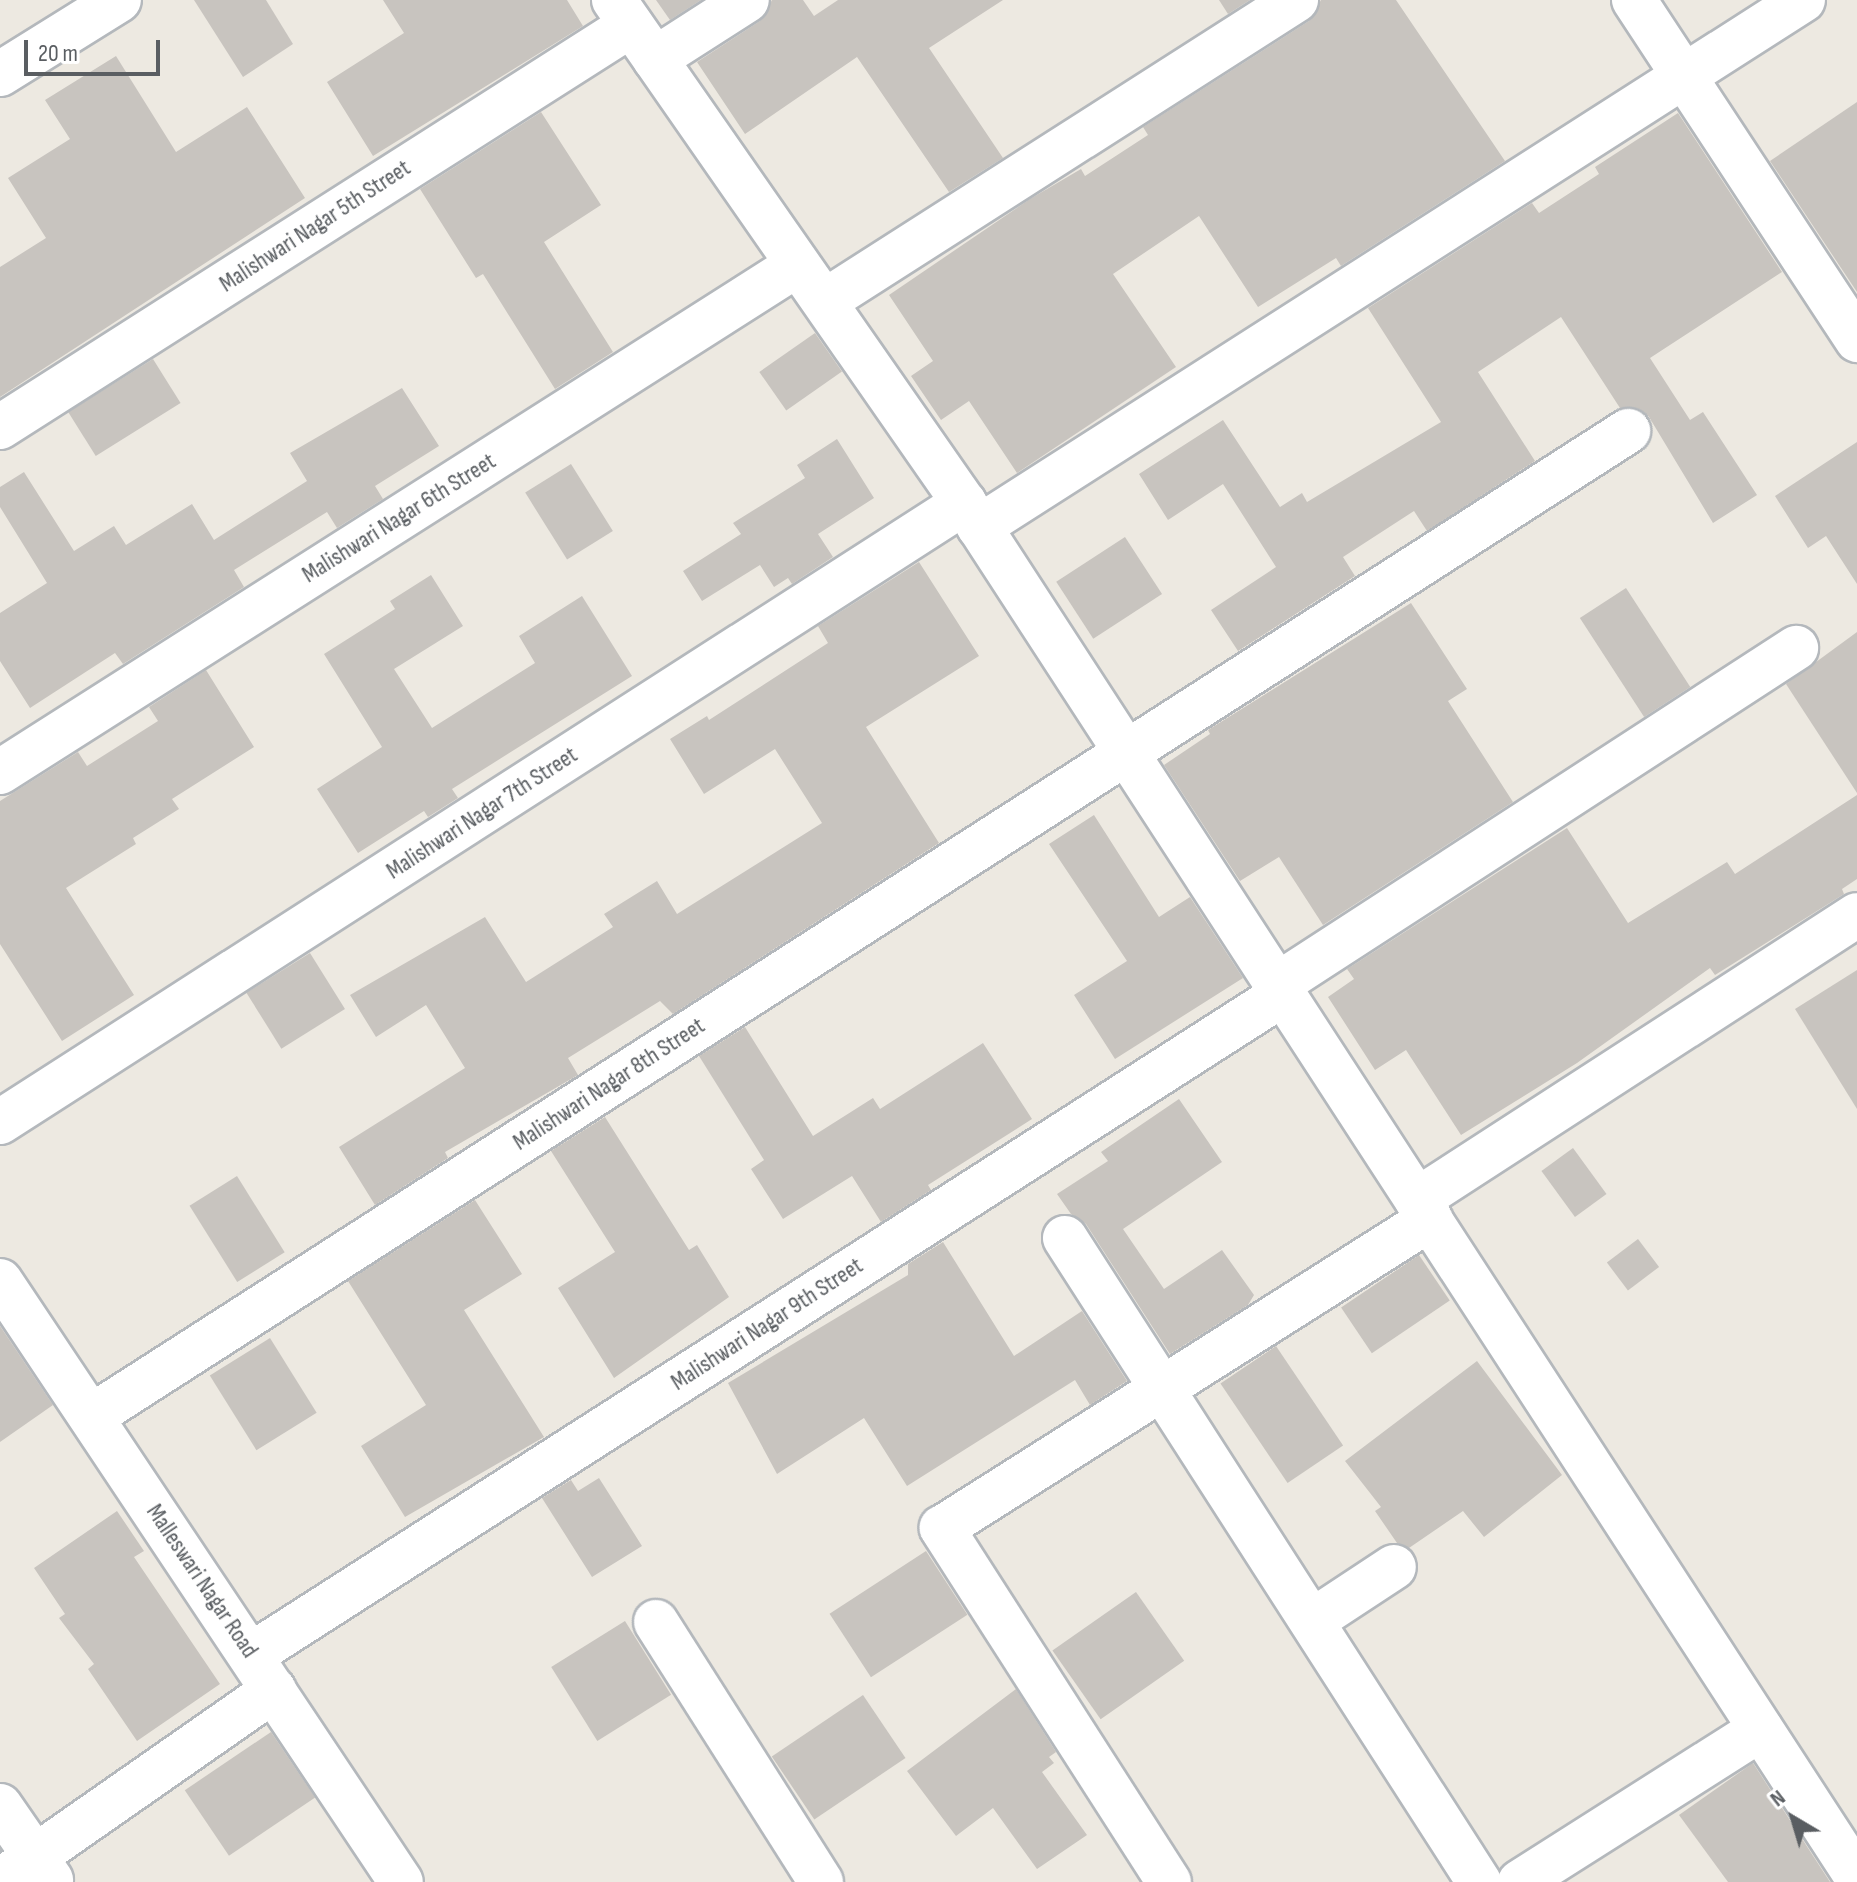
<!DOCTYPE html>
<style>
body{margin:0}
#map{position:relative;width:1857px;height:1882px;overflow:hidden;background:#ede9e1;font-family:"Sofia Sans Condensed",sans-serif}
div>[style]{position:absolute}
.building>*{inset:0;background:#c8c4bf;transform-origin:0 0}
.roads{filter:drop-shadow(2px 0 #b4b8bc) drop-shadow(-2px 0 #b4b8bc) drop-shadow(0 2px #b4b8bc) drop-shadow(0 -2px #b4b8bc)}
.minor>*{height:44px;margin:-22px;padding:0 22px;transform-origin:22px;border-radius:22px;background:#fff}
span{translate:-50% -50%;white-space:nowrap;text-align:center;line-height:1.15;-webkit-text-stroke:6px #fff;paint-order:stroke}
.street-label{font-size:24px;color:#5a5e62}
.north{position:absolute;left:1753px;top:1778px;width:80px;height:80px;-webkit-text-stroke:6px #fff;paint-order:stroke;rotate:322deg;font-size:22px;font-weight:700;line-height:32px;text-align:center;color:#5a5e62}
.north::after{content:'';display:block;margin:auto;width:28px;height:36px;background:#5a5e62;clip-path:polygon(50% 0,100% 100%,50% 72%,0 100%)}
.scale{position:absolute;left:24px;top:40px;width:136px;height:36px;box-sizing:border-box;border:4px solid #5a5e62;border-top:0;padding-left:10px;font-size:24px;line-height:28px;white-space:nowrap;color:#5a5e62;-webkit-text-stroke:6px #fff;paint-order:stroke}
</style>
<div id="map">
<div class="building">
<div style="clip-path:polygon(194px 0,266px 0,293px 44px,243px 77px)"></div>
<div style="clip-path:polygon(383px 0,567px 0,583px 26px,373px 156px,327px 82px,404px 33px)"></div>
<div style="clip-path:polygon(656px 0,701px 0,670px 20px)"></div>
<div style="clip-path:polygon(772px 0,803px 0,814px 16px,838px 0,1003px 0,929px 48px,1003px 158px,949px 192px,857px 57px,745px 134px,697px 62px,760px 21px)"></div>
<div style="clip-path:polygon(1219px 0,1250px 0,1228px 14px)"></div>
<div style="clip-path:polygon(1321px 0,1396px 0,1505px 161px,1341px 266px,1336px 258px,1258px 307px,1199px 216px,1113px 274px,1176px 367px,1017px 473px,969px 401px,941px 420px,911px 376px,933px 361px,889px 295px,1030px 199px,1081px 169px,1085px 176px,1148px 135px,1143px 127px,1309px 21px)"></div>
<div style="clip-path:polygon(116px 56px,176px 152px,247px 107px,305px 198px,0 397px,0 267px,46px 238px,8px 178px,70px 139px,45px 100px)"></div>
<div style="clip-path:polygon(1857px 102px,1857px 292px,1770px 161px)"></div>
<div style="clip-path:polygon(541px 112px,601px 205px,544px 242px,613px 352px,555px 389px,483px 274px,476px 278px,420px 189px)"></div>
<div style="clip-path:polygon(1678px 113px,1782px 272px,1650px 358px,1690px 420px,1703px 412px,1757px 495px,1713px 523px,1649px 417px,1639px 409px,1620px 408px,1561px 317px,1478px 372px,1535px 461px,1427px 531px,1414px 511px,1343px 557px,1355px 576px,1238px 651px,1211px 610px,1276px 567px,1223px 484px,1168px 520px,1139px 474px,1223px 420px,1280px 507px,1302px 493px,1307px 502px,1441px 422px,1368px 308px,1532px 203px,1539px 213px,1599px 174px,1595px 167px)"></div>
<div style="left:815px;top:333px;width:47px;height:68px;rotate:55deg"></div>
<div style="left:153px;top:359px;width:52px;height:100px;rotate:58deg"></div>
<div style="clip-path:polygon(402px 388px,439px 446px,375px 486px,383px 499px,337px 528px,327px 512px,234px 570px,244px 587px,123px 664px,115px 653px,30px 708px,0 661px,0 613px,47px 583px,0 507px,0 487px,24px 472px,74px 551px,114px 526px,126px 545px,192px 504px,214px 540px,307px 481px,290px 453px)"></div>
<div style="clip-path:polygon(837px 439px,874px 498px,818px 534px,833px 557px,792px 584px,788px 578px,774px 587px,760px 565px,702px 601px,683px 571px,741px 534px,733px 523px,805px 478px,797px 465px)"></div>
<div style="clip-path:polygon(1857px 442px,1857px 584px,1826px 536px,1808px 548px,1775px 496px)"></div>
<div style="left:571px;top:464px;width:79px;height:54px;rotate:58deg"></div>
<div style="left:1125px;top:537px;width:68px;height:82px;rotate:57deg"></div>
<div style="clip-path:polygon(919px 562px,979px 656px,866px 727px,939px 843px,673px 1014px,660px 1001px,568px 1058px,578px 1075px,445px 1152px,448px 1158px,375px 1205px,339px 1147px,465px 1068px,426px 1005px,376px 1037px,350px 995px,485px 917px,526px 982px,613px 927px,604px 914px,657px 881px,677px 914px,822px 823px,775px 749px,704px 794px,670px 739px,707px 716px,709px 720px,828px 643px,818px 626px)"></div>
<div style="clip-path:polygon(431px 575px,463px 626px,394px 669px,432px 728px,535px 663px,519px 636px,582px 596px,632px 676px,452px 789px,458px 798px,428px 817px,424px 811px,358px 853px,317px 789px,382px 747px,324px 654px,395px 609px,390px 601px)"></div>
<div style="left:1626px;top:588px;width:118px;height:55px;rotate:57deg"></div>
<div style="clip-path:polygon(1411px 603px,1467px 689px,1448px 701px,1513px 802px,1323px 925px,1279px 857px,1240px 881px,1164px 765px,1210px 734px,1208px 730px)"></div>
<div style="clip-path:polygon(1857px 632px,1857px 793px,1786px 684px)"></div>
<div style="clip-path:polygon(206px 670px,254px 747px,172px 799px,179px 809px,133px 838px,136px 844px,66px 888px,134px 995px,62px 1041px,0 944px,0 801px,78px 752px,87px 766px,158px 721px,149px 707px)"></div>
<div style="clip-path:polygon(1857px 795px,1857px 879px,1842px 889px,1844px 894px,1715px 975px,1710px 968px,1577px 1063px,1461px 1135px,1406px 1050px,1375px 1070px,1328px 997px,1354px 979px,1347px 969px,1567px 828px,1628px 923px,1727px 862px,1735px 874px)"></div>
<div style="clip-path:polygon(1094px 815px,1159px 917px,1190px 897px,1243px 978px,1115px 1059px,1074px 995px,1127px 961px,1049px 844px)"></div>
<div style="left:310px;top:953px;width:66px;height:75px;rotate:58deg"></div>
<div style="clip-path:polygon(1857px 970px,1857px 1109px,1795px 1009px)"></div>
<div style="clip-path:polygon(745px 1027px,813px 1136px,873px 1098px,880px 1109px,983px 1043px,1032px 1119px,928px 1185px,931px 1190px,881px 1222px,852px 1176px,783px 1219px,751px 1169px,764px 1160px,699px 1056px)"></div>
<div style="clip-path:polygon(1179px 1099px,1222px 1162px,1123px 1229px,1164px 1289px,1222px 1250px,1254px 1295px,1248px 1305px,1170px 1354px,1086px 1224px,1071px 1214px,1057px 1194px,1108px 1161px,1101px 1152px)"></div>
<div style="clip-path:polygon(605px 1117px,689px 1250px,697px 1245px,729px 1297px,614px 1378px,558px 1288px,615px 1252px,551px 1151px)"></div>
<div style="left:1573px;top:1148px;width:57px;height:39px;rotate:54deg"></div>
<div style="left:237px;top:1176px;width:90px;height:56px;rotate:58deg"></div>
<div style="clip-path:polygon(475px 1200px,522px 1274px,464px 1310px,544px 1437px,405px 1517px,361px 1446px,426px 1405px,348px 1281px)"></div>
<div style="left:1638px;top:1239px;width:35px;height:39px;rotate:53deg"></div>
<div style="clip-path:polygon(943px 1242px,1014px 1356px,1082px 1311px,1127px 1381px,1090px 1405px,1075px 1380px,907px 1486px,864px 1418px,777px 1474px,728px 1383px,908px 1275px,908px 1264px)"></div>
<div style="left:1419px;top:1255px;width:55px;height:94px;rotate:56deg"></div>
<div style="clip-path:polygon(0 1326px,53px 1405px,0 1442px)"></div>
<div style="left:270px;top:1338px;width:88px;height:71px;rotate:58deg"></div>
<div style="left:1276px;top:1346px;width:120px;height:67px;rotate:56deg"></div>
<div style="clip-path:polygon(1477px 1361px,1562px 1475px,1484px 1537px,1463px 1511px,1409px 1548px,1397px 1543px,1375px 1511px,1381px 1507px,1345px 1461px)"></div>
<div style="clip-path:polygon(599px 1478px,642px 1546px,592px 1577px,542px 1498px,571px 1480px,578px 1491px)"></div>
<div style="clip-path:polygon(117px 1511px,144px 1551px,134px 1557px,220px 1684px,137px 1741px,88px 1669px,94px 1664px,59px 1618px,65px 1614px,34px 1568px)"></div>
<div style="left:926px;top:1551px;width:76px;height:115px;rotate:57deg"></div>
<div style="left:1136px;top:1592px;width:84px;height:102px;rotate:55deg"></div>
<div style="left:625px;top:1621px;width:87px;height:87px;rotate:58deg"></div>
<div style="clip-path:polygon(1016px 1689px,1056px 1752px,1049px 1757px,1054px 1763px,1042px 1772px,1087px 1835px,1037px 1869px,993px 1808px,956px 1836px,907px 1771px)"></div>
<div style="left:863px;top:1695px;width:76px;height:110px;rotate:56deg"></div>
<div style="left:271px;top:1732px;width:79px;height:104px;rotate:56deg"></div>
<div style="clip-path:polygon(1753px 1763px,1830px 1882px,1728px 1882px,1679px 1815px)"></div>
</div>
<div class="roads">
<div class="minor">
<div style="left:614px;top:0;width:613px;rotate:55.17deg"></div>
<div style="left:964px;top:503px;width:1639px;rotate:56.98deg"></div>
<div style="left:1634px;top:0;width:407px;rotate:56.7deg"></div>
<div style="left:655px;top:59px;width:109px;rotate:-32.7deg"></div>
<div style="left:0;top:74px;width:140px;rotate:-31.9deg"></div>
<div style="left:825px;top:301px;width:559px;rotate:-32.58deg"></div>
<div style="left:0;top:427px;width:748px;rotate:-32.5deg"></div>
<div style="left:979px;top:527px;width:978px;rotate:-32.6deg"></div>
<div style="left:0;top:772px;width:945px;rotate:-32.46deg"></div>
<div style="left:1277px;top:985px;width:619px;rotate:-33deg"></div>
<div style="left:0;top:1122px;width:1146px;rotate:-32.71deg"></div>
<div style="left:1417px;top:1200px;width:524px;rotate:-32.93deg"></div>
<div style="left:1065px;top:1238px;width:766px;rotate:57.26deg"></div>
<div style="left:0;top:1281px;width:722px;rotate:56.29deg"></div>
<div style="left:92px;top:1416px;width:1825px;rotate:-32.67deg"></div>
<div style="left:1312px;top:1621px;width:98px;rotate:-33.4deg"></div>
<div style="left:656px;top:1622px;width:308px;rotate:57.6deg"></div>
<div style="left:251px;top:1655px;width:1226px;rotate:-32.64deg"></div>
<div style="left:0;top:1806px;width:90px;rotate:55.4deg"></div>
<div style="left:0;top:1881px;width:334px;rotate:-34.9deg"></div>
<div style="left:1169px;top:1882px;width:421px;rotate:-122.7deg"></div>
<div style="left:942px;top:1528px;width:578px;rotate:-32.34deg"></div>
<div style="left:1520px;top:1882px;width:285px;rotate:-32.4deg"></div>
</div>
</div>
<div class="street-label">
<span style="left:315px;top:226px;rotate:-33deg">Malishwari Nagar 5th Street</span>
<span style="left:399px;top:518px;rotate:-32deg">Malishwari Nagar 6th Street</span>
<span style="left:482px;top:813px;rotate:-33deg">Malishwari Nagar 7th Street</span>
<span style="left:609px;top:1084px;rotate:-33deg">Malishwari Nagar 8th Street</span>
<span style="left:767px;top:1324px;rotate:-33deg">Malishwari Nagar 9th Street</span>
<span style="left:202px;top:1581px;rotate:56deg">Malleswari Nagar Road</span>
</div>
<div class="north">N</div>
<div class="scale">20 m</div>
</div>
